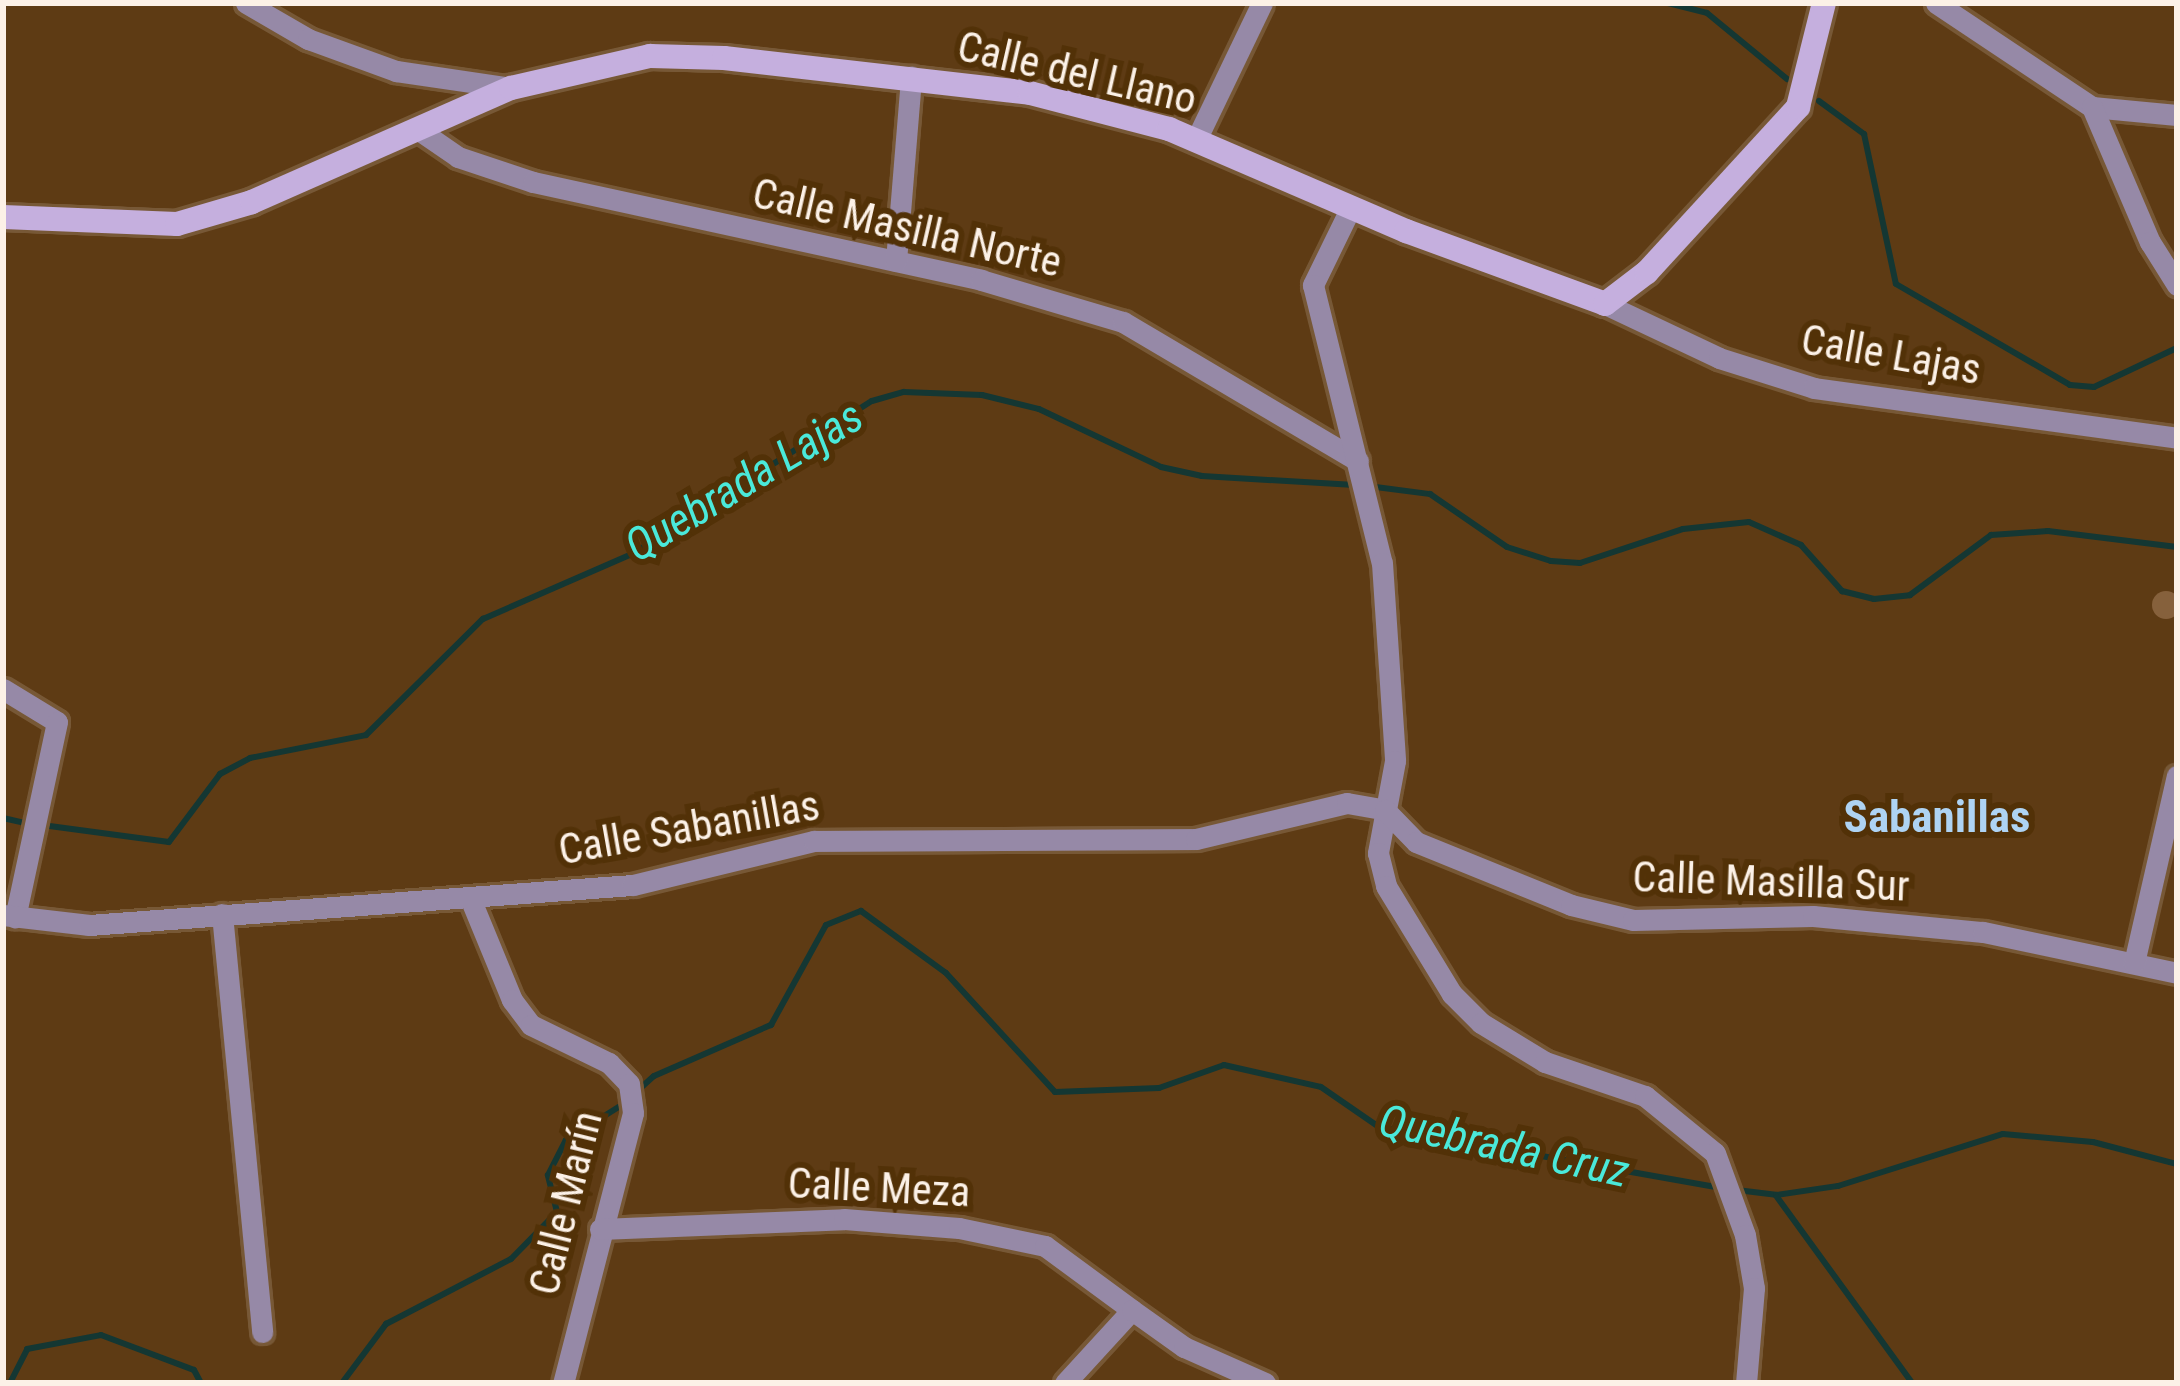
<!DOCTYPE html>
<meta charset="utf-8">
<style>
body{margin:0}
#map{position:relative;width:2180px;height:1386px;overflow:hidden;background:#5e3b14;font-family:"Roboto Condensed",sans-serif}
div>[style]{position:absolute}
.green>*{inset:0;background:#86613c}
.round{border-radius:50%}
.stream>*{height:6px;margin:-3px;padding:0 3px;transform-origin:3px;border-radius:3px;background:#143733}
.roads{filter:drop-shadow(3px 0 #775836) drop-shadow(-3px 0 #775836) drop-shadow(0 3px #775836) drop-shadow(0 -3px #775836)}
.minor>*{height:21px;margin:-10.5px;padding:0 10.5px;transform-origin:10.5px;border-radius:10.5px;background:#9689a7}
.secondary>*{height:24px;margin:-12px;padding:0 12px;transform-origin:12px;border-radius:12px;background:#c5afde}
span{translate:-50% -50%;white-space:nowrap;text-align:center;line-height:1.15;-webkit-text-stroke:12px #523107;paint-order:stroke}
.street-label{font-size:42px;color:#fcf1e7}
.water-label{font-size:45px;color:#4ae9da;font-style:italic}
.neighbourhood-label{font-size:45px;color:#aed3f3;font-weight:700}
.frame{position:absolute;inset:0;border:6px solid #fcf1e7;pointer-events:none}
</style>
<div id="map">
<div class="green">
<div class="round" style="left:2152px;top:591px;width:28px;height:28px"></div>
</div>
<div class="stream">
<div style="left:1668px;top:3px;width:40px;rotate:14.4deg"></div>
<div style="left:1707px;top:13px;width:104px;rotate:39.5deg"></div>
<div style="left:1819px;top:101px;width:56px;rotate:36.3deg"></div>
<div style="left:1864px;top:134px;width:153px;rotate:78deg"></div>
<div style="left:1896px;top:284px;width:201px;rotate:30.1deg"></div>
<div style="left:2070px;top:385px;width:24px;rotate:5deg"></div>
<div style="left:2094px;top:387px;width:92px;rotate:-25.2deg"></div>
<div style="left:1368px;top:486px;width:63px;rotate:7.4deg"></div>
<div style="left:1430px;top:494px;width:93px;rotate:34.5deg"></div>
<div style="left:1507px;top:547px;width:46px;rotate:17.7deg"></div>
<div style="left:1551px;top:561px;width:29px;rotate:4deg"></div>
<div style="left:1580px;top:563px;width:108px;rotate:-18.3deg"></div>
<div style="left:1683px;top:529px;width:66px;rotate:-6.1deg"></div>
<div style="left:1749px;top:522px;width:57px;rotate:23.9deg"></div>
<div style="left:1801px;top:545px;width:62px;rotate:48.3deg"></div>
<div style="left:1842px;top:591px;width:33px;rotate:14deg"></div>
<div style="left:1874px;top:599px;width:36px;rotate:-6deg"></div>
<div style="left:1910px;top:595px;width:101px;rotate:-36.5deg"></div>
<div style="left:1991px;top:535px;width:57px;rotate:-4deg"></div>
<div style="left:2048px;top:531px;width:130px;rotate:7.1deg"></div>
<div style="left:3px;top:818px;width:22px;rotate:13deg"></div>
<div style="left:42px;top:825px;width:128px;rotate:7.6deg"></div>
<div style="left:169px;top:842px;width:85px;rotate:-53.1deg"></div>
<div style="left:220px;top:774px;width:34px;rotate:-28deg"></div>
<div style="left:250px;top:758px;width:118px;rotate:-11.2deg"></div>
<div style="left:366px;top:735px;width:165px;rotate:-44.8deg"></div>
<div style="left:483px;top:619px;width:165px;rotate:-23.6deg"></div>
<div style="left:634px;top:553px;width:282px;rotate:-32.6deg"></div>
<div style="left:872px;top:401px;width:33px;rotate:-16deg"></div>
<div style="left:904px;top:392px;width:78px;rotate:2.2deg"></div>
<div style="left:982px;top:395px;width:59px;rotate:13.8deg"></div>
<div style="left:1039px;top:409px;width:135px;rotate:25.4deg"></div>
<div style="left:1161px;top:467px;width:42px;rotate:12.4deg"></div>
<div style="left:1202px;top:476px;width:153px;rotate:3.4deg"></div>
<div style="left:635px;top:1093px;width:25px;rotate:-42deg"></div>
<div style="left:654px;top:1076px;width:128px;rotate:-23.6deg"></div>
<div style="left:771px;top:1025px;width:114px;rotate:-61.2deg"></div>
<div style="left:826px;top:925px;width:38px;rotate:-22deg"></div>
<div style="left:861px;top:911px;width:105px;rotate:36.1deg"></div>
<div style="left:946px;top:973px;width:161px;rotate:47.5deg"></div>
<div style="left:1055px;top:1092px;width:104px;rotate:-2.2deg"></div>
<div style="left:1159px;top:1088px;width:69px;rotate:-19.5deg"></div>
<div style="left:1224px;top:1065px;width:99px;rotate:12.8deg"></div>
<div style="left:1321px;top:1087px;width:70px;rotate:34.6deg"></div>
<div style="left:1379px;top:1127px;width:349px;rotate:10.1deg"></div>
<div style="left:1737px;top:1190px;width:39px;rotate:7deg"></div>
<div style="left:1776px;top:1195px;width:63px;rotate:-8.3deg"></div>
<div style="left:1838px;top:1186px;width:173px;rotate:-17.5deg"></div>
<div style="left:2003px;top:1134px;width:90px;rotate:5.1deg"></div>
<div style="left:2093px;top:1142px;width:87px;rotate:14.7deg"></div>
<div style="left:1777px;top:1197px;width:230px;rotate:54deg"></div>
<div style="left:10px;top:1383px;width:38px;rotate:-63deg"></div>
<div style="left:27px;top:1349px;width:75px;rotate:-10.7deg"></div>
<div style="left:101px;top:1335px;width:99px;rotate:20.6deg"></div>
<div style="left:194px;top:1370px;width:15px;rotate:62deg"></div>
<div style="left:342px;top:1383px;width:74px;rotate:-53.3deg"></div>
<div style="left:386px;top:1324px;width:141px;rotate:-27.5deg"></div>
<div style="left:511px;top:1259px;width:66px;rotate:-45.6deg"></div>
<div style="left:557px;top:1212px;width:38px;rotate:-104deg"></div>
<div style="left:548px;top:1175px;width:39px;rotate:-63deg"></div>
<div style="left:566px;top:1140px;width:70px;rotate:-32.1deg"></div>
</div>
<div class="roads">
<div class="minor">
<div style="left:246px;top:3px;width:72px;rotate:30.1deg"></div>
<div style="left:308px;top:39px;width:94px;rotate:20deg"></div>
<div style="left:396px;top:71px;width:116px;rotate:8.4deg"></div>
<div style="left:1936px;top:3px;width:187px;rotate:33.7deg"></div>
<div style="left:2092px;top:107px;width:85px;rotate:5.4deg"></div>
<div style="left:2092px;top:107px;width:147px;rotate:66.8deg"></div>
<div style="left:2150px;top:242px;width:51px;rotate:57.9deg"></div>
<div style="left:416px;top:128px;width:51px;rotate:34.6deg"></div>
<div style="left:458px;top:157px;width:79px;rotate:18.4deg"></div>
<div style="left:533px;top:182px;width:459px;rotate:12.3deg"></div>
<div style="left:981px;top:280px;width:148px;rotate:16.5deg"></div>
<div style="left:1123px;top:322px;width:273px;rotate:30.6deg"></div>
<div style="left:1196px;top:140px;width:152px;rotate:-64.3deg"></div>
<div style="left:1351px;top:207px;width:87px;rotate:116deg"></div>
<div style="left:1313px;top:285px;width:286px;rotate:76.1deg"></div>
<div style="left:1382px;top:563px;width:198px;rotate:86.2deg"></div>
<div style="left:1395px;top:761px;width:94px;rotate:100.5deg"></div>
<div style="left:1378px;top:853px;width:34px;rotate:76deg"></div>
<div style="left:1386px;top:886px;width:127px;rotate:58.6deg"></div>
<div style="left:1452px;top:994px;width:41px;rotate:45deg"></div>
<div style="left:1481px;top:1023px;width:75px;rotate:31.4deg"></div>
<div style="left:1545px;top:1062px;width:106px;rotate:18.8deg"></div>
<div style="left:1645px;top:1096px;width:90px;rotate:39.2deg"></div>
<div style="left:1715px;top:1153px;width:87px;rotate:69.9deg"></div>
<div style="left:1745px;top:1235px;width:54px;rotate:80.4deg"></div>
<div style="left:1754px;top:1288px;width:95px;rotate:94.8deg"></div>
<div style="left:896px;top:261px;width:185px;rotate:-85.3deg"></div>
<div style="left:1605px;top:304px;width:126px;rotate:25.3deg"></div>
<div style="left:1719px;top:358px;width:100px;rotate:17.5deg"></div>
<div style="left:1814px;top:388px;width:366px;rotate:7.8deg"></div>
<div style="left:3px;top:689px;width:63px;rotate:31.4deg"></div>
<div style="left:57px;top:722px;width:200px;rotate:102.1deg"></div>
<div style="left:470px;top:898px;width:110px;rotate:67.6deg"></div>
<div style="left:512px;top:1000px;width:31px;rotate:53deg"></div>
<div style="left:531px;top:1025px;width:87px;rotate:26deg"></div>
<div style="left:609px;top:1063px;width:29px;rotate:46deg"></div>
<div style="left:629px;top:1084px;width:29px;rotate:82deg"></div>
<div style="left:633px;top:1113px;width:279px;rotate:104.5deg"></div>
<div style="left:222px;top:914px;width:420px;rotate:84.5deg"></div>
<div style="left:3px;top:915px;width:87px;rotate:6.6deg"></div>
<div style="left:89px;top:925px;width:545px;rotate:-4.21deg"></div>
<div style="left:633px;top:885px;width:186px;rotate:-13.7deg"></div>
<div style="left:814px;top:841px;width:382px;rotate:-0.3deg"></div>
<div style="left:1196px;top:839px;width:155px;rotate:-13.4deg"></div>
<div style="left:1347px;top:803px;width:39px;rotate:10deg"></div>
<div style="left:1385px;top:810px;width:45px;rotate:45.9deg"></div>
<div style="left:1416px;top:842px;width:167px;rotate:22.1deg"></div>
<div style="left:1571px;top:905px;width:64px;rotate:13.6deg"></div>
<div style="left:1633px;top:920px;width:180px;rotate:-1.3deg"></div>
<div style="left:1813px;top:916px;width:171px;rotate:5.4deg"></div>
<div style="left:1983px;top:932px;width:198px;rotate:11.9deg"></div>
<div style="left:2134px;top:963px;width:192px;rotate:-77.1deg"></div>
<div style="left:600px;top:1229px;width:244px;rotate:-2.3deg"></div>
<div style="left:844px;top:1219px;width:115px;rotate:4.5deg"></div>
<div style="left:959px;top:1228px;width:88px;rotate:11.8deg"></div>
<div style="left:1045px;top:1246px;width:108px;rotate:36.3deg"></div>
<div style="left:1065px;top:1383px;width:99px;rotate:-47.5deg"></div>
<div style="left:1132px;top:1310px;width:64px;rotate:35.4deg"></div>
<div style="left:1184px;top:1347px;width:89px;rotate:24deg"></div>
</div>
<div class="secondary">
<div style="left:3px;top:217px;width:174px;rotate:2.3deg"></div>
<div style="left:177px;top:224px;width:78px;rotate:-16.3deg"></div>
<div style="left:252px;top:202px;width:283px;rotate:-23.8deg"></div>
<div style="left:511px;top:88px;width:143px;rotate:-13deg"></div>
<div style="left:650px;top:56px;width:74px;rotate:1.5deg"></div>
<div style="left:724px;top:58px;width:308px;rotate:6.5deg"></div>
<div style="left:1030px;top:93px;width:144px;rotate:14.5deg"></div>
<div style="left:1169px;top:129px;width:258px;rotate:23.3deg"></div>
<div style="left:1406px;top:231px;width:212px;rotate:20.1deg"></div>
<div style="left:1605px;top:304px;width:53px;rotate:-37.3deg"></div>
<div style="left:1647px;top:272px;width:224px;rotate:-47.5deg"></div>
<div style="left:1798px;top:107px;width:107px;rotate:-76deg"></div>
</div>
</div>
<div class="street-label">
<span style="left:1077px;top:73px;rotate:13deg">Calle del Llano</span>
<span style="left:907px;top:228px;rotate:13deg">Calle Masilla Norte</span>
<span style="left:1891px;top:355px;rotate:10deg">Calle Lajas</span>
<span style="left:689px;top:828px;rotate:-10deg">Calle Sabanillas</span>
<span style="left:1771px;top:882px;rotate:2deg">Calle Masilla Sur</span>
<span style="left:879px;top:1188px;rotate:3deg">Calle Meza</span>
<span style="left:566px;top:1203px;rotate:-76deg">Calle Marín</span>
</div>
<div class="water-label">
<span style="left:744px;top:481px;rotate:-31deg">Quebrada Lajas</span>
<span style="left:1504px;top:1146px;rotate:12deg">Quebrada Cruz</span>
</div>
<div class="neighbourhood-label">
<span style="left:1937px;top:817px">Sabanillas</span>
</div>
<div class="frame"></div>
</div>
